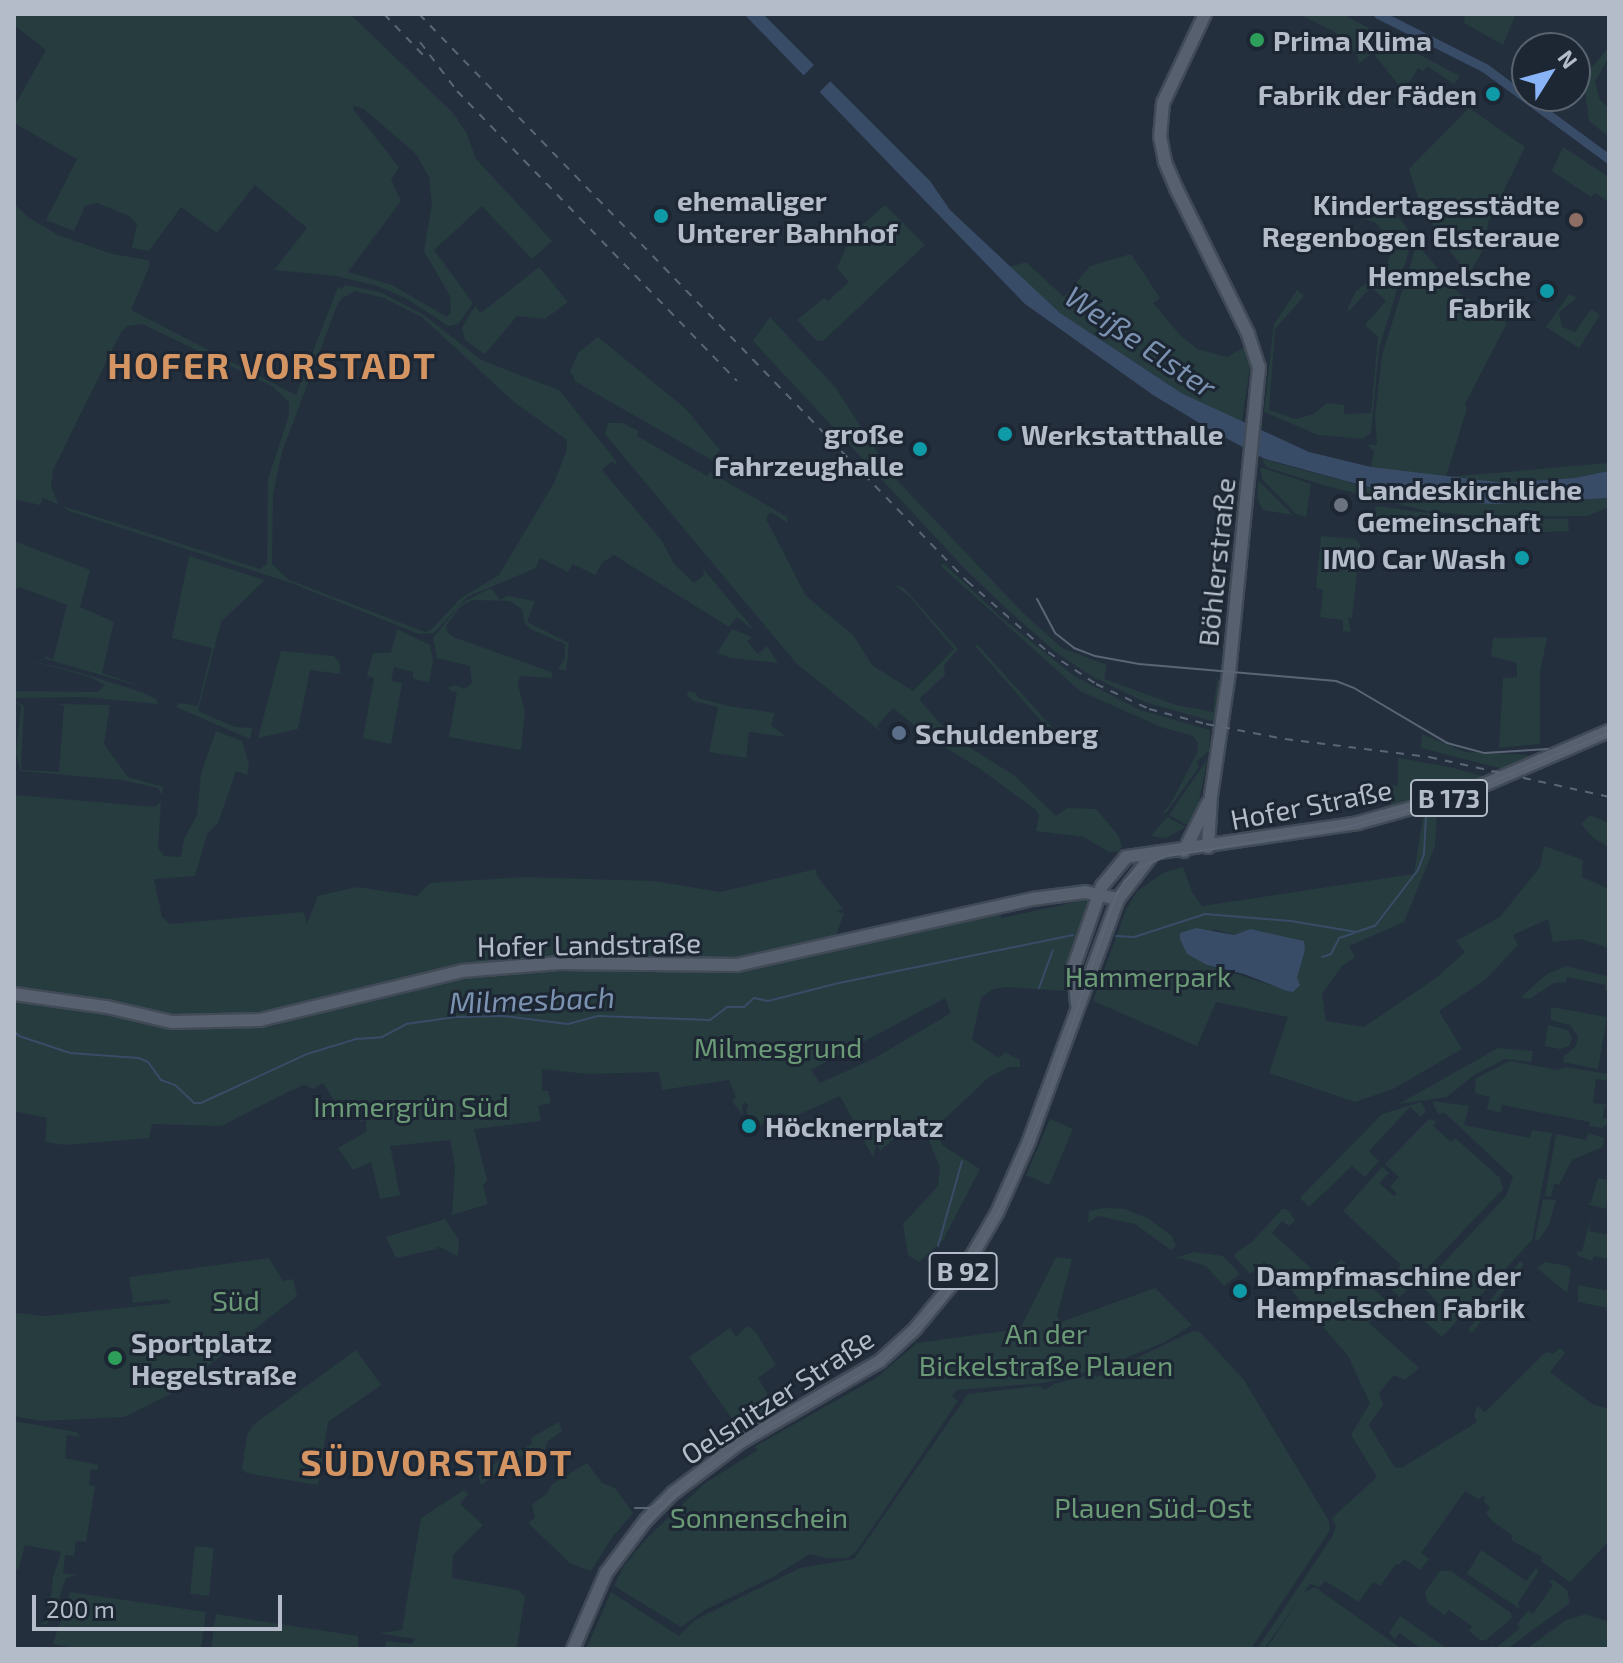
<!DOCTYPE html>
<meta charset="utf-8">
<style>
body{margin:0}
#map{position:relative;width:1623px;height:1663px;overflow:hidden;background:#242f3e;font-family:"Exo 2",sans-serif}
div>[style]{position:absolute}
.green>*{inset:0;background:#263c3f;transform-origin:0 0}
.water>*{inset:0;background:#394c67}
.pier>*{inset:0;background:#242f3e;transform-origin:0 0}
.stream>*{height:2px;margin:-1px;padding:0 1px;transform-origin:1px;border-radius:1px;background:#394c67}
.canal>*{height:9px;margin:-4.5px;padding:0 4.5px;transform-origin:4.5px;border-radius:4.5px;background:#394c67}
.roads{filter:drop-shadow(2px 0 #414a57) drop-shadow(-2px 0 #414a57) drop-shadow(0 2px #414a57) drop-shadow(0 -2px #414a57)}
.primary>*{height:12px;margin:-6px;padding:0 6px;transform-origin:6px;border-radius:6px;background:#56606e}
.tram>*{height:2px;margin:-1px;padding:0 1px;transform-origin:1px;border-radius:1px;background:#5a6575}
.rail>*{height:2px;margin-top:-1px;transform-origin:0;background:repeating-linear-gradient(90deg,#5a6575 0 8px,transparent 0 16px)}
.dots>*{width:22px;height:22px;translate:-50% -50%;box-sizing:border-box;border:4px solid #1d2633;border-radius:50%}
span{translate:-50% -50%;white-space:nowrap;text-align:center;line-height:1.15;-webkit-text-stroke:6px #1d2633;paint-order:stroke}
.shield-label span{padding:2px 6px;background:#1d2633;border:2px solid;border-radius:6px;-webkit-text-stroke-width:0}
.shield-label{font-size:26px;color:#b4bcc9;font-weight:700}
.poi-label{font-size:28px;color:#b4bcc9;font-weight:700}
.left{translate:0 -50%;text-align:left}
.right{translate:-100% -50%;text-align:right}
.street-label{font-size:28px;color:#b4bcc9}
.park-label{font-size:28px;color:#6b9a76}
.water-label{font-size:30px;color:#7c92b1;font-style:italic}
.district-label{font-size:36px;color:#d59563;font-weight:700;letter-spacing:2px}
.frame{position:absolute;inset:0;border:16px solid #b4bcc9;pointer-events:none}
.north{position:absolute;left:1511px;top:32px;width:80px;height:80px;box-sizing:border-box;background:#1d2633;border:2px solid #59626f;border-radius:50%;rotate:53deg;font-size:22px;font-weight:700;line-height:32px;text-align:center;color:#b4bcc9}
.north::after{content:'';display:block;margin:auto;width:28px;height:36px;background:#8ab4f8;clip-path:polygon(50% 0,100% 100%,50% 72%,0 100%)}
.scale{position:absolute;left:32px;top:1595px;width:250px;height:36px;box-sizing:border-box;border:4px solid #b4bcc9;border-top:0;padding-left:10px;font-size:24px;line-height:28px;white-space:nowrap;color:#b4bcc9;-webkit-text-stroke:6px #1d2633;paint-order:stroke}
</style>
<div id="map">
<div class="green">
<div style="clip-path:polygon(evenodd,14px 14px,350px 14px,453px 113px,466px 132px,476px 159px,552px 241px,532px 259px,482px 206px,434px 250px,473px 303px,458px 324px,448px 326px,406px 298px,377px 286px,336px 276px,274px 270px,307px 228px,255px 185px,217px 233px,181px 207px,149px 251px,132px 248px,137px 224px,129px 216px,97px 203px,85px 206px,74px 231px,46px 220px,77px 159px,14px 123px,14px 107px,46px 50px,14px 25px,14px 14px,354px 106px,364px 109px,416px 154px,429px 177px,432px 204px,424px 251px,450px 296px,451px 312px,447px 317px,392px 285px,348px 272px,401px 201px,391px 180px,399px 167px,353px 109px,354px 106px)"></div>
<div style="clip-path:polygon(1299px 14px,1342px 14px,1460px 76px,1454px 84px,1427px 66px,1423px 71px,1418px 68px,1398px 101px,1403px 105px,1399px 107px,1394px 101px,1401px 88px,1373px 53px,1359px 63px,1356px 53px,1335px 32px)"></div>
<div style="clip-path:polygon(1465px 14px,1516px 14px,1503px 45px,1464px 23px)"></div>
<div style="clip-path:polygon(1609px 47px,1609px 56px,1595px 82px,1600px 100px,1609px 108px,1609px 137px,1589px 121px,1585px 91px,1591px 68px)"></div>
<div style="clip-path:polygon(1469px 108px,1525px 147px,1488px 223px,1484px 248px,1468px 276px,1435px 229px,1419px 200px,1409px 169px)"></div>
<div style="clip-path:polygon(1563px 147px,1609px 177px,1609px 202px,1595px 193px,1591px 197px,1552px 171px)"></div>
<div style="clip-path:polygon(evenodd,14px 204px,29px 218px,58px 235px,112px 254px,148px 260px,150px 265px,131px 310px,296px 395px,338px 287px,341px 289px,345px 285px,380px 292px,424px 315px,481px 360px,559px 390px,616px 461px,617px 466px,612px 461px,602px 470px,662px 541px,674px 564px,694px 583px,705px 574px,701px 566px,755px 631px,737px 617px,729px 627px,614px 555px,603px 562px,595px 575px,573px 564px,568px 572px,540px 558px,536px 568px,467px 597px,434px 633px,419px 634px,291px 583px,69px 511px,63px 506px,260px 569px,267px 564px,268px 479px,289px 415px,289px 402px,272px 386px,142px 324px,127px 326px,121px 332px,53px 470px,51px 487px,59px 505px,43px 498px,40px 505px,14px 499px,14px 204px,355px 291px,384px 298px,422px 317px,514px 402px,567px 440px,566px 452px,554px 483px,499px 575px,461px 598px,432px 629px,425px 632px,289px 580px,272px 564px,273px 494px,282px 452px,336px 308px,341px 299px,355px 291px)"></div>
<div style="clip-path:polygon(1378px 204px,1393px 209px,1413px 237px,1379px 349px,1371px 433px,1363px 439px,1318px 435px,1264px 412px,1274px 324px,1297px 290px,1304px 296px,1275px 329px,1269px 410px,1296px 419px,1314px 414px,1327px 403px,1344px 405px,1344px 414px,1371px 413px,1378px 337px,1365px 325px,1386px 301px,1371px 287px,1348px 312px,1348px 308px,1356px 291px,1386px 268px,1391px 253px,1387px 236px,1376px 223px,1365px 219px,1303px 283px)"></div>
<div style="clip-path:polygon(885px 205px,925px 245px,823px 341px,817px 341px,797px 320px,824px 298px,828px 301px,849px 282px,837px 268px,852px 234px)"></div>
<div style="clip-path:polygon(1417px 244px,1459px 293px,1507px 323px,1465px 404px,1467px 408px,1446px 477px,1609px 463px,1609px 471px,1574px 478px,1505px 483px,1445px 478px,1371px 467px,1374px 451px,1366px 444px,1377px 445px,1375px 416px,1382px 355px)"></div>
<div style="clip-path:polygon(1131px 254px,1160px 298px,1153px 303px,1181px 336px,1197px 349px,1227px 357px,1244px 347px,1250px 366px,1242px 422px,1183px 394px,1060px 313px,1010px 267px,1026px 262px,1064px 297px,1090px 266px)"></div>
<div style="clip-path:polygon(539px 267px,568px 302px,545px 319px,517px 316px,485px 354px,465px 340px,462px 328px,475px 306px,481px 313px)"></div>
<div style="clip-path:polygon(1569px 294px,1577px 298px,1559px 312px,1562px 327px,1575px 332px,1591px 309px,1600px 315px,1579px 348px,1546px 327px)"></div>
<div style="clip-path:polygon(770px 317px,835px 387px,893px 476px,1023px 613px,1062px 648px,1107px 665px,1104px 679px,1176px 705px,1213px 712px,1217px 680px,1214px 676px,1217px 678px,1220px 682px,1215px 722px,1145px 702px,1093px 677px,1057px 653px,1009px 611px,965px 569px,753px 341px)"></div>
<div style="clip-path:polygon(598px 337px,686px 409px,720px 450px,712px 460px,576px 382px,570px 371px,578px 353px)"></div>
<div style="clip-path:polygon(608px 423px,622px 423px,639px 431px,637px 436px,707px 476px,710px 472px,787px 517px,788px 523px,770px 512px,766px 519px,806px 596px,853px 635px,872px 665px,913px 691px,954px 649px,909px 596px,893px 584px,904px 588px,958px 649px,944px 665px,945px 675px,919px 699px,950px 735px,1015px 776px,1056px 816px,1067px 808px,1096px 809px,1118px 835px,1122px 846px,1119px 851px,1109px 852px,1084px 837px,1036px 831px,1039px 815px,1036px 810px,976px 766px,931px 739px,893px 708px,877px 726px,884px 734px,797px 664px,605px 434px)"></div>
<div style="clip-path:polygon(1262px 459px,1420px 501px,1494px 504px,1609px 498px,1609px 507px,1587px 516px,1476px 516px,1426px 511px,1323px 485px,1266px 467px)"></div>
<div style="clip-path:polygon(1260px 467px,1311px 484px,1306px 517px,1296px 514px,1262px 479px)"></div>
<div style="clip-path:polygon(1258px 480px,1293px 515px,1263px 510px,1257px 498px)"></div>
<div style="clip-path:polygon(1376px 506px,1474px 519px,1568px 519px,1569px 531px,1524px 533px,1372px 523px)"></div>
<div style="clip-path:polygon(1321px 536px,1356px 539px,1360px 545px,1352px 618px,1348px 618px,1351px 632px,1343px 631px,1343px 620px,1320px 617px,1323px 590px,1316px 588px)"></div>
<div style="clip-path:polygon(14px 541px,90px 570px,80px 607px,114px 622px,102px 673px,150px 689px,46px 659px,45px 656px,53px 660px,67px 605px,19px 587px,14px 590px)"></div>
<div style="clip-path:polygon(189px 556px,265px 580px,221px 622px,198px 711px,235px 727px,252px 728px,250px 739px,176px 707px,179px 703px,198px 706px,212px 648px,172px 638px)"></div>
<div style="clip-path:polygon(943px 563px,1002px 618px,1074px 676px,1140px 710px,1210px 730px,1209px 751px,1196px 762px,1199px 767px,1166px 813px,1163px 812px,1170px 805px,1197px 753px,1198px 743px,1193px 736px,1161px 727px,1080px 691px,941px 566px)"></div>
<div style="clip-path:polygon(491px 588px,500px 600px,508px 596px,535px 601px,527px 622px,569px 643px,566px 671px,558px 669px,565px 658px,565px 644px,532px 630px,525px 624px,522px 609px,510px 601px,472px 600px,460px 607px,446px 626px,448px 633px,456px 638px,551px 672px,553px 678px,520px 676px,518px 685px,525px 712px,521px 750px,449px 737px,457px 692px,449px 690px,449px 687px,455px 685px,465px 689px,472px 683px,470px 666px,437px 658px,433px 638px,458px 607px,467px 600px)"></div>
<div style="clip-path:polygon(397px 629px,430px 645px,433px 660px,429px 682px,413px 679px,413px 672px,394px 667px,391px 681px,402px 683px,391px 744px,363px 738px,374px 678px,367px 676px,373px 653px,391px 653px)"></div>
<div style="clip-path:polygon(732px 629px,752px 637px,747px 641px,758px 654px,767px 646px,778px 663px,730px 658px,711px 650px,718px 652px)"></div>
<div style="clip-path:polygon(1547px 637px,1540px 673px,1540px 744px,1499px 748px,1503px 678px,1517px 677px,1517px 663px,1491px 656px,1493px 638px)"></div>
<div style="clip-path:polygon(977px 644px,1061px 737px,1057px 739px,975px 646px)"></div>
<div style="clip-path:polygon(281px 651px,334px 656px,340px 664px,340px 674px,310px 670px,298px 729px,258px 738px)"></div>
<div style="clip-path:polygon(14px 656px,81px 673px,141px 692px,156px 699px,158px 704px,83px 697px,14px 698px,14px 691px,98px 692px,105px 685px,90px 677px)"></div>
<div style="clip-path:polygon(688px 691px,696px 693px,698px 698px,728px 706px,775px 713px,771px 725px,786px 737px,749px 732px,746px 758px,709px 752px,718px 707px,694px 701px,687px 696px)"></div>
<div style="clip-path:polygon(14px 702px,24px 705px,21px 770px,59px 772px,64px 706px,56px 704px,110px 705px,104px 744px,128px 777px,163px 787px,162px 795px,158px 788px,122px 780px,20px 771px,16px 753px,21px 706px)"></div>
<div style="clip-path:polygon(216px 731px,242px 741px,249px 764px,247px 775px,236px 771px,218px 823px,207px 834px,195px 876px,154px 879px,162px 917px,170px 924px,304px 912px,307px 924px,318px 896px,357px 887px,417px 896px,430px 883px,525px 877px,653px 881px,720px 892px,816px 869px,817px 876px,843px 909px,836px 912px,844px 913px,836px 935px,737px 959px,503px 960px,463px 964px,289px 1007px,230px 1016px,174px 1017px,60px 992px,14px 987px,14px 795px,155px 807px,161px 802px,158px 848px,164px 856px,181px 857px,184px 839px,197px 815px,201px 773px)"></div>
<div style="clip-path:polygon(1422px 734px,1465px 752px,1530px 755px,1503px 769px,1421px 748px)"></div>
<div style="clip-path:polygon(1208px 758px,1197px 811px,1191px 825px,1185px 824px,1169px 815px)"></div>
<div style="clip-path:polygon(1398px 758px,1450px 767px,1485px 777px,1391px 805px,1390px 785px,1398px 786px)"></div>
<div style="clip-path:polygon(evenodd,1437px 813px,1435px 846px,1404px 922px,1349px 946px,1355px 957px,1341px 967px,1322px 994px,1326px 1021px,1364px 1027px,1436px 978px,1465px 952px,1456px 941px,1500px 917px,1540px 867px,1544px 846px,1583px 860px,1582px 877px,1609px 889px,1609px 948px,1580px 939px,1553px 942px,1548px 919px,1513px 935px,1518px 945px,1486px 979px,1439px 1011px,1462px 1049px,1393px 1089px,1355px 1102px,1269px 1073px,1288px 1017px,1216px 1002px,1197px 1046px,1093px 1001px,1126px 910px,1137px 891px,1163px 873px,1183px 867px,1192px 892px,1202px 906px,1414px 874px,1423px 817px,1437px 813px,1213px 929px,1234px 935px,1250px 929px,1305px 950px,1293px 992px,1207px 965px,1213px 929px)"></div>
<div style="clip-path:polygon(1590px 815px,1609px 823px,1609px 847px,1593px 838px,1581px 824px)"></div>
<div style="clip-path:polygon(1167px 817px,1186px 827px,1166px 838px,1151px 836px)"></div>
<div style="clip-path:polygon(evenodd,1084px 900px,1088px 903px,1066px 968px,1065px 991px,1005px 987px,991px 990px,981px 998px,972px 1040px,999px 1058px,1005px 1052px,1020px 1060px,1020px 1067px,1009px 1067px,989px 1077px,935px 1128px,942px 1145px,980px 1169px,943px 1240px,919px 1262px,908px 1255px,903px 1224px,938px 1186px,940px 1167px,925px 1131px,912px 1122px,880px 1151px,877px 1144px,873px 1157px,840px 1096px,793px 1117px,779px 1113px,757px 1128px,746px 1112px,748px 1105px,744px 1102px,742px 1106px,743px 1116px,732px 1101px,736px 1097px,729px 1080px,662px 1090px,659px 1072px,588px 1074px,542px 1069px,542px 1091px,548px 1091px,551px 1103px,538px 1106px,541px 1121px,474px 1129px,487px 1180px,483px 1186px,488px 1204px,452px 1215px,455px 1166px,450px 1140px,390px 1146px,400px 1195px,380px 1199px,371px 1162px,353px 1170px,338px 1148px,366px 1132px,366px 1120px,360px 1122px,354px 1112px,345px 1118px,323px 1083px,313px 1089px,304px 1085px,288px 1092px,221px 1126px,152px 1124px,149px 1138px,65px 1145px,45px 1142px,47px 1118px,14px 1111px,14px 1003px,59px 1003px,171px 1028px,272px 1026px,458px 977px,502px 972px,737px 970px,997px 913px,1002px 918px,1084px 900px,945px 998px,951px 1013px,873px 1059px,820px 1083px,811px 1070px,945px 998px)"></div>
<div style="clip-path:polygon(1567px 966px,1609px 977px,1609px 991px,1605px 990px,1606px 985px,1567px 977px,1566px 982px,1554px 983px,1529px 999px,1521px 997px,1547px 974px)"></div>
<div style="clip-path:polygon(1551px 1007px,1607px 1017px,1598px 1069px,1563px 1062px,1564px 1056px,1576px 1046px,1578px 1037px,1570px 1025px,1551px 1020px)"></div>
<div style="clip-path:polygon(1548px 1025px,1568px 1030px,1572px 1038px,1569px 1046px,1560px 1049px,1545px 1046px)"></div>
<div style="clip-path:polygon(1498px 1048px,1533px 1051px,1531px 1062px,1505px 1059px,1474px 1075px,1447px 1097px,1399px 1104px)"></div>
<div style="clip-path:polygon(1510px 1061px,1558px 1070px,1565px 1067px,1609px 1074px,1609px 1081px,1596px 1079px,1593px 1103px,1609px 1105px,1604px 1107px,1603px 1118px,1609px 1119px,1608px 1124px,1602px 1128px,1589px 1126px,1590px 1122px,1502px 1105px,1500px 1113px,1487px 1109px,1490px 1097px,1475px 1093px,1476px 1078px)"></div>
<div style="clip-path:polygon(1432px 1101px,1469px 1106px,1464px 1125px,1530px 1138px,1532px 1130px,1552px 1133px,1532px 1240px,1442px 1337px,1409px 1307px,1410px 1300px,1428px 1317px,1440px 1305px,1422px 1286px,1506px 1196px,1513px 1177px,1445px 1113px,1438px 1114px)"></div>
<div style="clip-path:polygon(1421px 1102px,1426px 1111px,1421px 1117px,1410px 1107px,1369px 1151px,1379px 1161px,1365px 1177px,1352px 1166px,1309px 1207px,1300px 1198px,1382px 1114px)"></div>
<div style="left:1050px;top:1119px;width:25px;height:61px;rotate:23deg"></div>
<div style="clip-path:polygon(1429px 1119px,1436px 1121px,1433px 1126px,1451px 1142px,1455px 1138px,1500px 1178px,1503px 1189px,1400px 1297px,1389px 1288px,1393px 1283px,1389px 1279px,1401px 1265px,1343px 1211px,1382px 1167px,1389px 1173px,1379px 1183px,1394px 1196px,1397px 1194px,1390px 1186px,1399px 1177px,1385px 1164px)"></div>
<div style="clip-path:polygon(1588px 1133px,1604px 1138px,1603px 1147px,1572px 1160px,1559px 1185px,1554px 1184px,1551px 1197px,1545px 1196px,1556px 1134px,1586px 1140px)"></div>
<div style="clip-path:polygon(1598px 1178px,1609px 1180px,1606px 1209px,1587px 1204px,1591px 1202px)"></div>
<div style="clip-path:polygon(1543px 1199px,1556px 1200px,1549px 1225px,1538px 1241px,1535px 1238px)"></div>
<div style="clip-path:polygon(1104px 1208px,1125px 1209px,1149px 1219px,1172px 1236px,1176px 1246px,1171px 1250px,1135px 1224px,1098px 1216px,1088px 1223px,1089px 1211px)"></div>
<div style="clip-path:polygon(1282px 1209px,1287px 1209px,1295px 1220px,1289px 1226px,1282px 1221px,1272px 1233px,1322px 1278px,1341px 1259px,1391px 1305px,1386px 1316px,1380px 1310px,1369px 1323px,1419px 1368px,1405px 1380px,1394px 1375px,1379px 1393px,1383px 1405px,1369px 1425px,1395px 1468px,1403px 1467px,1477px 1422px,1474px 1415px,1477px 1406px,1485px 1412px,1546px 1352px,1553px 1354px,1560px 1348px,1565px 1353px,1550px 1372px,1592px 1404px,1609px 1409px,1609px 1541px,1570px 1582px,1541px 1561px,1542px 1557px,1511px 1540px,1513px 1536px,1492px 1521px,1486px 1513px,1490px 1507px,1484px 1502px,1485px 1495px,1478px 1499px,1465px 1491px,1421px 1553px,1429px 1559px,1420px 1570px,1404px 1559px,1399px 1565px,1396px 1564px,1380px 1586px,1373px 1582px,1359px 1602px,1325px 1581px,1320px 1587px,1310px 1584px,1264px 1649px,1257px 1649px,1332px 1537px,1336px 1526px,1332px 1518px,1377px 1477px,1351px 1435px,1370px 1403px,1348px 1356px,1276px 1272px,1264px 1262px,1250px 1274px,1235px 1257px,1235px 1253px,1251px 1243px)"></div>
<div style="clip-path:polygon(1591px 1216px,1589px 1231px,1609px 1235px,1609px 1259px,1594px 1256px,1592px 1261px,1577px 1255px,1577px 1251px,1582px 1252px)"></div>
<div style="clip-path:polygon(445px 1219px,459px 1240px,458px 1256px,437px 1246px,437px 1249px,396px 1258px,386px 1237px)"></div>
<div style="clip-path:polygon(1193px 1252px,1223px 1256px,1240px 1274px,1224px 1286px,1206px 1266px,1180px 1258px,1170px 1260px)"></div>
<div style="clip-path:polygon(1056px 1257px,1072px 1259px,1057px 1316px,1061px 1322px,1155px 1288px,1192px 1325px,1165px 1342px,1101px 1368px,1044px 1383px,957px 1390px,952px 1396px,958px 1401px,856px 1552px,848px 1558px,825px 1558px,810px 1554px,776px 1575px,703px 1611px,681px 1627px,614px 1586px,623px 1567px,647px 1538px,705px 1483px,758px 1450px,754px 1447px,876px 1378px,917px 1343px,1020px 1329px)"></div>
<div style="clip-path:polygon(269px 1258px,283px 1281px,293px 1279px,297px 1296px,175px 1392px,124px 1417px,42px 1421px,18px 1417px,14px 1412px,14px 1309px,16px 1313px,45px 1316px,171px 1303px,168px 1299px,133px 1303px,129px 1277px)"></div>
<div style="left:1520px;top:1261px;width:5px;height:86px;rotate:37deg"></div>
<div style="clip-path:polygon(1545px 1262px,1568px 1266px,1571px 1271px,1567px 1293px,1537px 1268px)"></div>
<div style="clip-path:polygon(1578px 1285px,1609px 1291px,1609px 1308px,1578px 1302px)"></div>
<div style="clip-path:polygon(747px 1326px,755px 1331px,776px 1365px,758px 1378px,774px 1405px,742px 1426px,734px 1422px,689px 1357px,730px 1328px,736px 1337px)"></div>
<div style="clip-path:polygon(1193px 1331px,1200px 1332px,1244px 1380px,1329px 1521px,1330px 1530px,1251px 1649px,586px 1649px,611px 1592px,679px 1636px,695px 1620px,800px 1568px,854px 1559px,968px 1394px,1039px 1386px,1045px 1390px,1054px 1384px,1092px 1374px,1097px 1377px)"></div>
<div style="clip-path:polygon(356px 1350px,381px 1385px,328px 1422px,318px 1485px,247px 1473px,242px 1469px,247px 1436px,253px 1425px)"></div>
<div style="clip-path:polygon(14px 1421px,76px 1432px,81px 1437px,67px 1435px,65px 1458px,98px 1465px,98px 1470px,91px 1469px,89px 1485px,95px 1486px,86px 1542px,76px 1541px,74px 1556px,65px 1555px,63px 1573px,77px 1575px,66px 1578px,52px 1617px,46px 1625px,14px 1614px,42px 1623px,48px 1620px,53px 1578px,61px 1552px,25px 1545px,18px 1570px,14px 1568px)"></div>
<div style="clip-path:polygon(559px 1422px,562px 1431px,548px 1441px,540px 1462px,531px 1449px,481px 1485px,478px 1476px,510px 1453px,524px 1449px,532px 1443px,531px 1438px)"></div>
<div style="clip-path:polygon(587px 1463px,602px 1483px,615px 1488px,633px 1513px,613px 1536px,591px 1571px,570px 1563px,528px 1523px,535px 1518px,532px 1504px,547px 1494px,551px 1485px)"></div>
<div style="clip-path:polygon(464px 1490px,468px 1494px,460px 1504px,483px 1525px,453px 1555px,452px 1578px,518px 1590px,525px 1596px,517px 1647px,532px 1649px,385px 1649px,386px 1641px,412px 1644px,415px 1639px,379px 1633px,402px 1630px,421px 1518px)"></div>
<div style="left:195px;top:1546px;width:19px;height:48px;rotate:6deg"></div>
<div style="clip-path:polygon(1481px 1550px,1526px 1581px,1536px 1568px,1539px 1571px,1518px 1603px,1520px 1609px,1467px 1574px)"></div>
<div style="clip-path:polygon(1440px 1571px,1451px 1571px,1511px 1613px,1512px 1618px,1486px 1640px,1480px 1640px,1469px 1631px,1472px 1626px,1449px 1610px,1445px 1615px,1428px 1603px,1425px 1592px)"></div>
<div style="clip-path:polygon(1554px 1580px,1567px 1590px,1570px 1603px,1507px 1649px,1492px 1649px,1492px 1645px,1496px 1648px,1520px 1628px,1517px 1624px,1528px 1611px,1533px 1614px,1553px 1585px,1548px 1581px)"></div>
<div style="clip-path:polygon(1315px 1587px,1384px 1636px,1402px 1649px,1266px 1649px,1304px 1592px)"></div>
<div style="clip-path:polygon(70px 1592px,206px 1612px,201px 1649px,81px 1649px,53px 1644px)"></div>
<div style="clip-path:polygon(216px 1614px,358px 1636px,358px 1649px,211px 1649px)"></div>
<div style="clip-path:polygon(1586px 1614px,1609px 1622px,1609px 1649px,1526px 1649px,1566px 1620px)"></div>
<div style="clip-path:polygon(1400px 1616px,1448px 1649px,1422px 1649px,1399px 1633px,1395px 1639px,1389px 1633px)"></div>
</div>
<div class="water">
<div style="clip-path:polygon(744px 14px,763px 14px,930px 181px,950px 210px,1060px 313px,1183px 394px,1309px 452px,1371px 467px,1505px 483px,1574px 478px,1609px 471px,1609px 498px,1494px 504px,1420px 501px,1265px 459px,1211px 430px,1153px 395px,1025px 304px)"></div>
<div style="clip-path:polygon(1196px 928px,1234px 935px,1250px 929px,1304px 941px,1305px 950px,1297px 978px,1300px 985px,1293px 992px,1287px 991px,1244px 974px,1207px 965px,1187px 954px,1180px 939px,1180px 933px)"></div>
</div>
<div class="pier">
<div style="left:816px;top:63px;width:23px;height:24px;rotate:45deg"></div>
</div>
<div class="stream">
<div style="left:1116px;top:936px;width:18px;rotate:3deg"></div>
<div style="left:1134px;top:937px;width:75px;rotate:-17.9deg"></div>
<div style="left:1205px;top:914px;width:86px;rotate:4.7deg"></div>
<div style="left:1291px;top:921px;width:66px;rotate:9.6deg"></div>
<div style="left:1356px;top:932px;width:20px;rotate:-18deg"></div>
<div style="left:1375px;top:926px;width:71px;rotate:-52.5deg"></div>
<div style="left:1418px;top:870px;width:17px;rotate:-69deg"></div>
<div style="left:1424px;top:854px;width:38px;rotate:-87deg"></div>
<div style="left:1322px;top:957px;width:9px;rotate:-18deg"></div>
<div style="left:1331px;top:954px;width:18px;rotate:-63deg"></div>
<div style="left:1339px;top:938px;width:16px;rotate:-18deg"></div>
<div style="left:1039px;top:988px;width:40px;rotate:-69.8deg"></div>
<div style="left:14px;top:1031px;width:7px;rotate:45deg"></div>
<div style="left:19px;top:1036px;width:54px;rotate:18.4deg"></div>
<div style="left:70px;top:1053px;width:69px;rotate:4.1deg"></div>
<div style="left:139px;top:1058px;width:10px;rotate:24deg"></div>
<div style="left:148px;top:1062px;width:22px;rotate:54deg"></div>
<div style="left:161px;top:1080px;width:15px;rotate:20deg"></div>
<div style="left:175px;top:1085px;width:26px;rotate:43deg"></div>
<div style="left:194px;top:1103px;width:7px"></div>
<div style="left:201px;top:1103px;width:117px;rotate:-24.8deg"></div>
<div style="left:307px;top:1054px;width:51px;rotate:-17deg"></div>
<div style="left:356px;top:1039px;width:26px;rotate:-4deg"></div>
<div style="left:382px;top:1037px;width:27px;rotate:-28deg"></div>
<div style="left:406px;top:1024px;width:50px;rotate:-8deg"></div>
<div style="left:456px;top:1017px;width:47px;rotate:-1.2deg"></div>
<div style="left:503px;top:1016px;width:65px;rotate:7deg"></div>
<div style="left:568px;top:1024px;width:31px;rotate:-15deg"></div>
<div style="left:598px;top:1016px;width:112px;rotate:2deg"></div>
<div style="left:710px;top:1020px;width:21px;rotate:-37deg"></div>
<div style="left:727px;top:1007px;width:17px"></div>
<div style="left:744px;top:1007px;width:13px;rotate:-42deg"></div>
<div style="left:754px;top:998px;width:14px;rotate:12deg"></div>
<div style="left:768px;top:1001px;width:73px;rotate:-14.2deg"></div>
<div style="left:839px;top:983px;width:239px;rotate:-11.6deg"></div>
<div style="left:938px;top:1246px;width:88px;rotate:-74.2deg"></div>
</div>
<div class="canal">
<div style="left:1378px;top:14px;width:120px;rotate:26.8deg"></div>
<div style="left:1485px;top:68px;width:154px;rotate:36.3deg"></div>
</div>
<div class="roads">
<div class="primary">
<div style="left:1205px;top:14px;width:98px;rotate:115.3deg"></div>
<div style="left:1163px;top:103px;width:33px;rotate:95deg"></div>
<div style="left:1160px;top:136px;width:26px;rotate:79deg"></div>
<div style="left:1165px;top:162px;width:28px;rotate:67deg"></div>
<div style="left:1176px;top:188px;width:163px;rotate:63.7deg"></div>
<div style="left:1248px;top:334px;width:35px;rotate:72deg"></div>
<div style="left:1259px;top:367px;width:307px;rotate:95.6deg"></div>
<div style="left:1229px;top:673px;width:124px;rotate:98.3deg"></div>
<div style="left:1211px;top:796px;width:51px;rotate:93.4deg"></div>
<div style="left:1184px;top:851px;width:54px;rotate:-63.4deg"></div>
<div style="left:14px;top:994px;width:94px;rotate:8deg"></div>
<div style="left:107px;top:1007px;width:67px;rotate:13deg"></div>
<div style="left:172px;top:1022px;width:88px;rotate:-1.3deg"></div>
<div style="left:260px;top:1020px;width:208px;rotate:-13.6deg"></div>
<div style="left:462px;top:971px;width:98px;rotate:-4.7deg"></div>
<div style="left:560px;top:963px;width:177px;rotate:0.6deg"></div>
<div style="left:737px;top:965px;width:302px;rotate:-12.6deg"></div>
<div style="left:1032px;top:899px;width:53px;rotate:-7.5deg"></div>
<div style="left:1085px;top:892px;width:34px;rotate:12deg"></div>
<div style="left:1077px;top:1004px;width:38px;rotate:-95deg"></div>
<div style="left:1074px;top:966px;width:85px;rotate:-70.7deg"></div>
<div style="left:1102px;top:886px;width:38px;rotate:-50deg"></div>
<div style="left:1126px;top:857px;width:234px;rotate:-8.3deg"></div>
<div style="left:1358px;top:823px;width:111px;rotate:-15.7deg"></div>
<div style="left:1465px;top:793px;width:157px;rotate:-23.3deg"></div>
<div style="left:573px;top:1649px;width:83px;rotate:-66.5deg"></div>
<div style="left:606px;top:1573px;width:66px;rotate:-53deg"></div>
<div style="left:646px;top:1520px;width:38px;rotate:-45deg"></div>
<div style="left:673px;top:1493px;width:85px;rotate:-36.9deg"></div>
<div style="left:741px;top:1442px;width:161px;rotate:-30.2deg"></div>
<div style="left:880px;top:1361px;width:47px;rotate:-42.4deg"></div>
<div style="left:915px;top:1329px;width:75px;rotate:-50.4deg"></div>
<div style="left:963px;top:1271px;width:67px;rotate:-59.6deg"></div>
<div style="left:997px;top:1213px;width:79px;rotate:-66deg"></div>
<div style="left:1029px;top:1141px;width:258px;rotate:-69.8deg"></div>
<div style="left:1118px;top:899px;width:56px;rotate:-52.3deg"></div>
</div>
</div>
<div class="tram">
<div style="left:1037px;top:599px;width:38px;rotate:62deg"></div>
<div style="left:1055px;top:633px;width:24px;rotate:38deg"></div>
<div style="left:1074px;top:648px;width:22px;rotate:21deg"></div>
<div style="left:1095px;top:656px;width:45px;rotate:10.3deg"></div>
<div style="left:1139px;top:664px;width:198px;rotate:4.9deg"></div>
<div style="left:1336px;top:681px;width:19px;rotate:21deg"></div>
<div style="left:1354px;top:688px;width:108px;rotate:30.6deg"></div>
<div style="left:1447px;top:743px;width:39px;rotate:15deg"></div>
<div style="left:1485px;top:753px;width:63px;rotate:-3.6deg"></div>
<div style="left:635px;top:1508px;width:15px"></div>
<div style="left:650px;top:1508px;width:15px;rotate:-32deg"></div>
<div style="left:631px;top:1539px;width:91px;rotate:-44.1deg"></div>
<div style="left:696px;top:1476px;width:87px;rotate:-34.2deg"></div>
<div style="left:768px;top:1427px;width:130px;rotate:-29.5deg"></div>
<div style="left:881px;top:1363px;width:87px;rotate:-45.5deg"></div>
<div style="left:942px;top:1301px;width:66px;rotate:-54.9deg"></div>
<div style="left:980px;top:1247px;width:71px;rotate:-62.4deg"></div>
<div style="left:1013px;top:1184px;width:92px;rotate:-68.2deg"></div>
<div style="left:1047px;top:1099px;width:212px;rotate:-71.3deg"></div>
<div style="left:1115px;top:898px;width:20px;rotate:-60deg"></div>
<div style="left:1125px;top:881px;width:19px;rotate:-43deg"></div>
<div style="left:1139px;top:868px;width:30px;rotate:-24deg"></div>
<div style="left:1166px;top:856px;width:179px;rotate:-9deg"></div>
<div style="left:1343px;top:828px;width:112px;rotate:-15deg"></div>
<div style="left:1451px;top:799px;width:171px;rotate:-22.7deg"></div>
</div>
<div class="rail">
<div style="left:384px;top:14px;width:58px;rotate:46.4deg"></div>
<div style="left:419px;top:14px;width:789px;rotate:45.98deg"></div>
<div style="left:967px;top:581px;width:108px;rotate:41.2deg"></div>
<div style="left:1048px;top:652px;width:58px;rotate:33.7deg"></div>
<div style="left:1096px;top:684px;width:59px;rotate:25.3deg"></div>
<div style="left:1149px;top:709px;width:59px;rotate:14.7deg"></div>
<div style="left:1206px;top:724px;width:80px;rotate:10.8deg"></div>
<div style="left:1285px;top:739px;width:145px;rotate:7.1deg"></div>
<div style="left:1429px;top:757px;width:184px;rotate:12.5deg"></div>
<div style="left:420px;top:42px;width:61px;rotate:52.9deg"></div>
<div style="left:457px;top:91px;width:403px;rotate:46deg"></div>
</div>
<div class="dots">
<div style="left:1257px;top:40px;background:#2e9e5b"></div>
<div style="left:1493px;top:94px;background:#0f9aa8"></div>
<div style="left:661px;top:216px;background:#0f9aa8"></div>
<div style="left:1576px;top:220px;background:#8d6e63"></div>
<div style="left:1547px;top:291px;background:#0f9aa8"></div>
<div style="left:1005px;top:434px;background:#0f9aa8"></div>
<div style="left:920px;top:449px;background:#0f9aa8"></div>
<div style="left:1341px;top:505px;background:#6b7280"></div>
<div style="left:1522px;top:558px;background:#0f9aa8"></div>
<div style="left:899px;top:733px;background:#5c6f8a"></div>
<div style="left:749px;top:1126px;background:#0f9aa8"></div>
<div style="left:1240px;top:1291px;background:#0f9aa8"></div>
<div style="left:115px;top:1358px;background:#2e9e5b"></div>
</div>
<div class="shield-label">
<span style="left:1449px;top:798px">B 173</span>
<span style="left:963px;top:1271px">B 92</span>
</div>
<div class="poi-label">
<span class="left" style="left:1273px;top:40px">Prima Klima</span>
<span class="right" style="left:1477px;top:94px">Fabrik der Fäden</span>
<span class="left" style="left:677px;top:216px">ehemaliger<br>Unterer Bahnhof</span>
<span class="right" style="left:1560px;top:220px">Kindertagesstädte<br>Regenbogen Elsteraue</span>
<span class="right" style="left:1531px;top:291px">Hempelsche<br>Fabrik</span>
<span class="right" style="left:904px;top:449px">große<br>Fahrzeughalle</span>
<span class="left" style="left:1021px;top:434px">Werkstatthalle</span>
<span class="left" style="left:1357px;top:505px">Landeskirchliche<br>Gemeinschaft</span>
<span class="right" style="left:1506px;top:558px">IMO Car Wash</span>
<span class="left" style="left:915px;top:733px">Schuldenberg</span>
<span class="left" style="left:765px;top:1126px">Höcknerplatz</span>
<span class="left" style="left:1256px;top:1291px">Dampfmaschine der<br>Hempelschen Fabrik</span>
<span class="left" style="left:131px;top:1358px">Sportplatz<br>Hegelstraße</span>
</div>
<div class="street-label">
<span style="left:1216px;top:562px;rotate:-84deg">Böhlerstraße</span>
<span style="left:1311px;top:804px;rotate:-11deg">Hofer Straße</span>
<span style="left:589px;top:944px;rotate:-1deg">Hofer Landstraße</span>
<span style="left:777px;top:1396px;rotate:-33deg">Oelsnitzer Straße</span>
</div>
<div class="park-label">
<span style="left:1148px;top:976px">Hammerpark</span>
<span style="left:778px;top:1047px">Milmesgrund</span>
<span style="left:411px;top:1106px">Immergrün Süd</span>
<span style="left:236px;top:1300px">Süd</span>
<span style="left:1046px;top:1349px">An der<br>Bickelstraße Plauen</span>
<span style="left:1153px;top:1507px">Plauen Süd-Ost</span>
<span style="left:759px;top:1517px">Sonnenschein</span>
</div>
<div class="water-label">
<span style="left:1141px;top:341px;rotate:34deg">Weiße Elster</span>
<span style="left:532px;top:999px;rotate:-2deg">Milmesbach</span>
</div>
<div class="district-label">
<span style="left:272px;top:365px">HOFER VORSTADT</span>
<span style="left:437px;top:1462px">SÜDVORSTADT</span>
</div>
<div class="frame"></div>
<div class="north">N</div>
<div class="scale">200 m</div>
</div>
